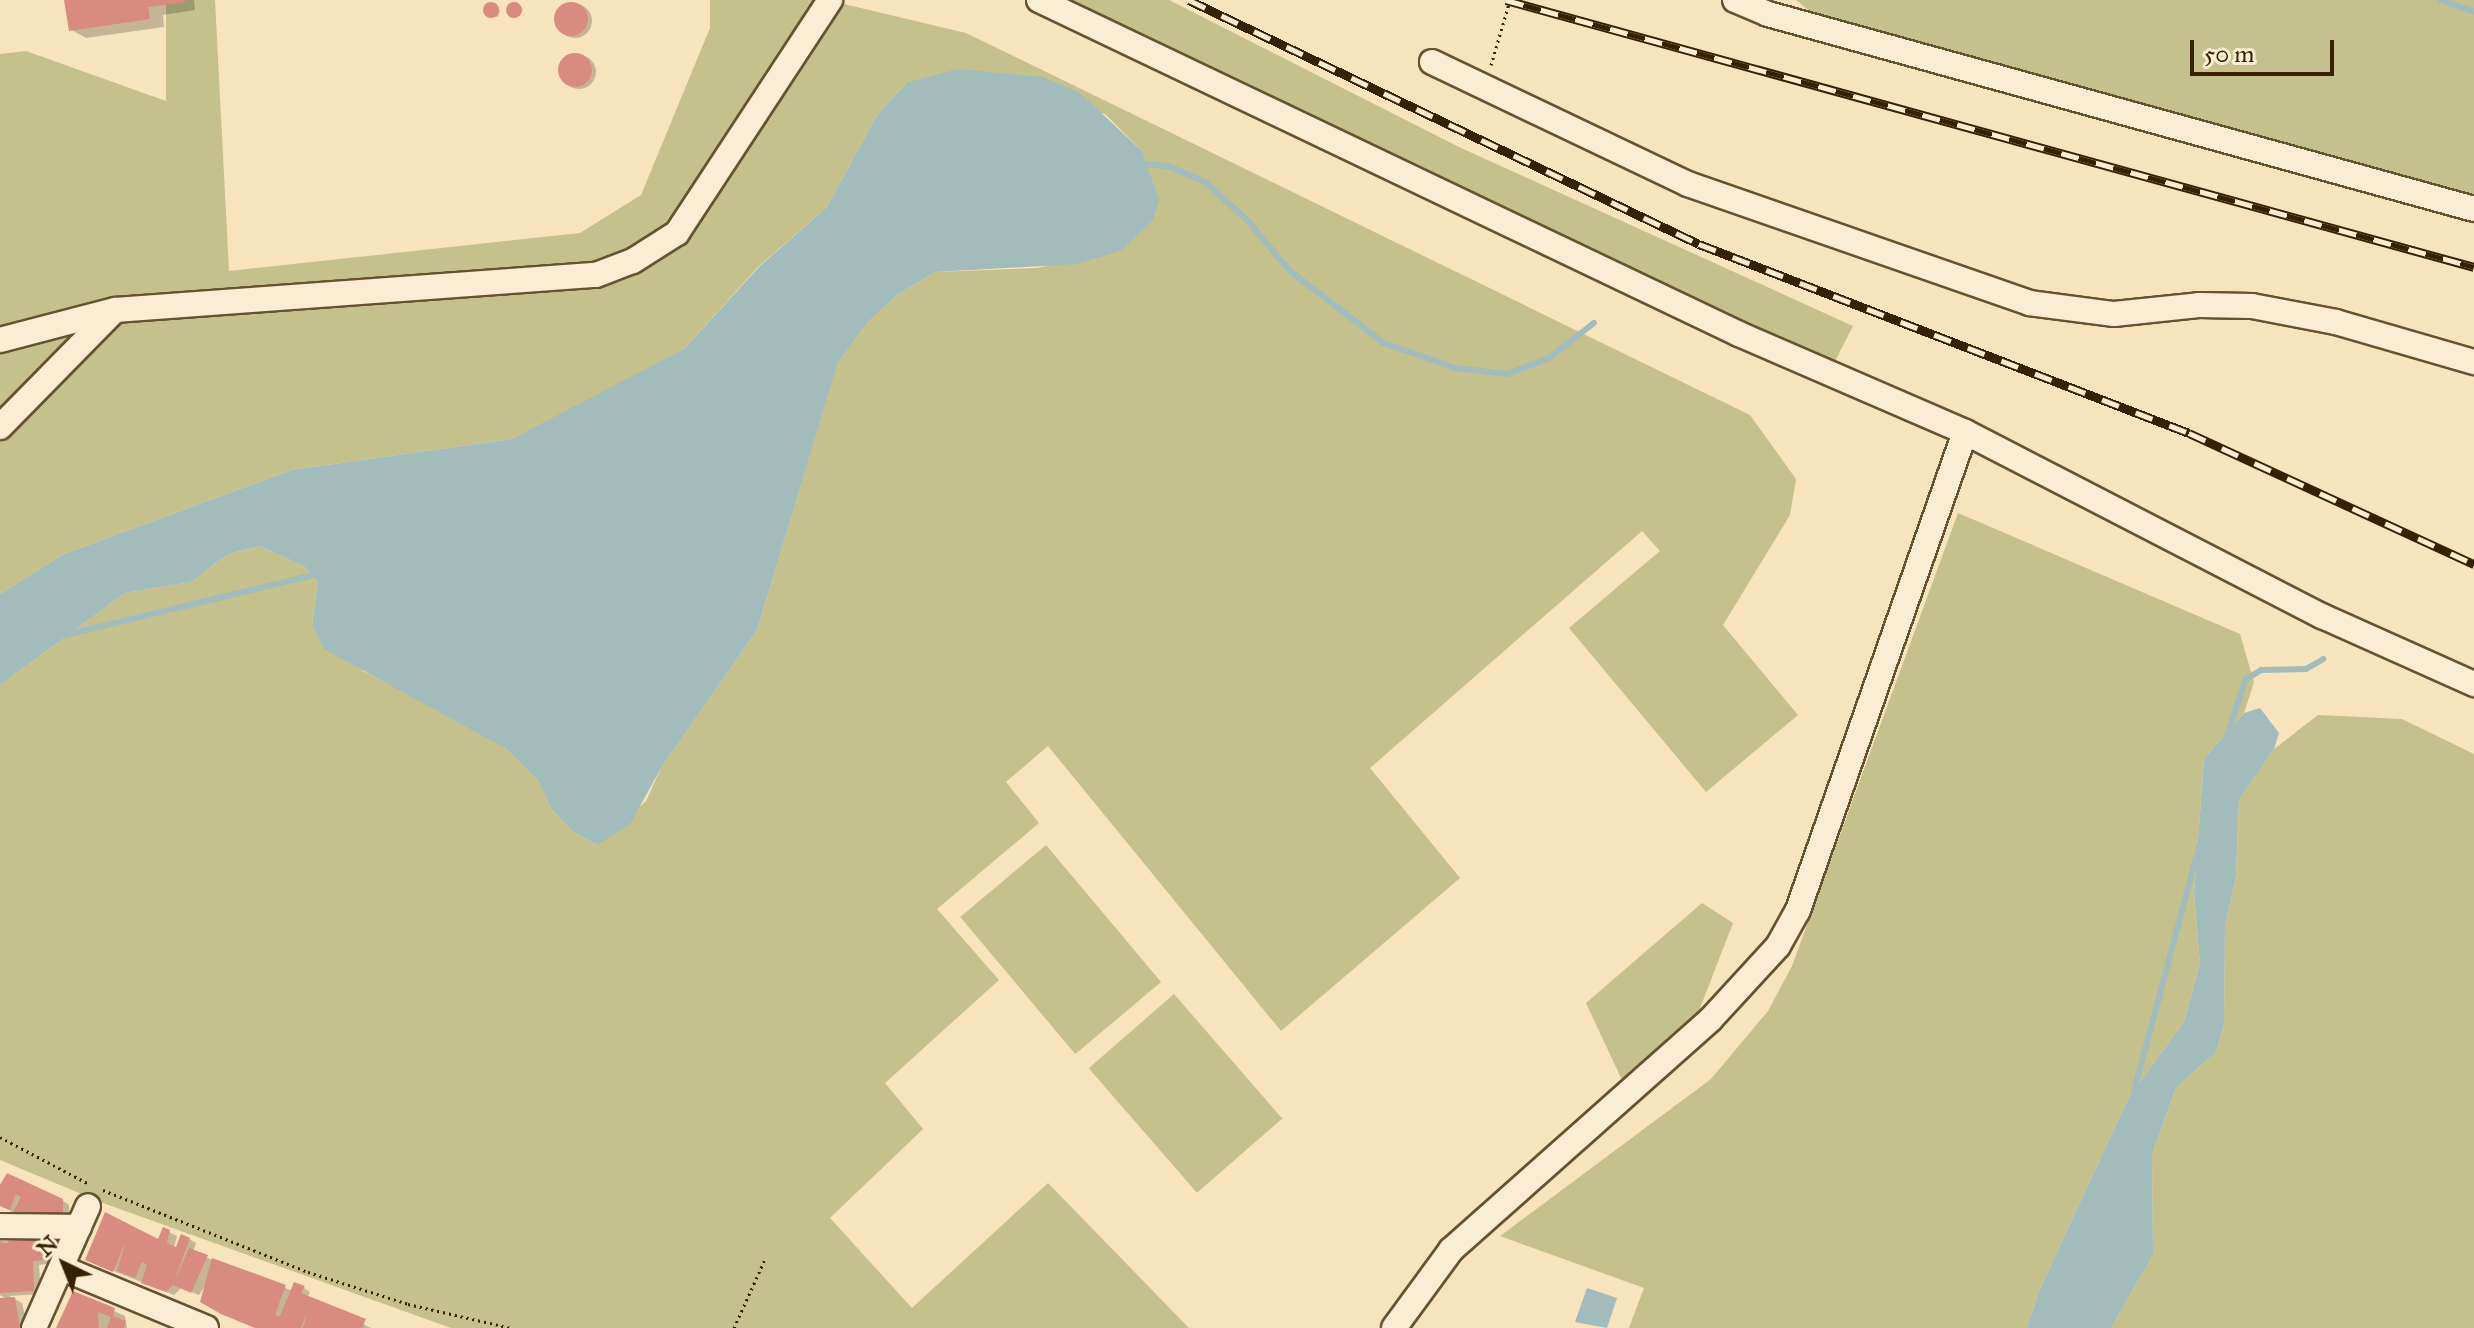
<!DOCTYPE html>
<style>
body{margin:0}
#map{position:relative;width:2474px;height:1328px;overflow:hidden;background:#f7e3bc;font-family:"IM FELL Great Primer",serif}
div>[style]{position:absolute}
.green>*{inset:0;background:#c4c18c;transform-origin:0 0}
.water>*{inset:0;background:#a2bbbb}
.shadow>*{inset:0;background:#0003}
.round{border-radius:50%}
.stream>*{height:6px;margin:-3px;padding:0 3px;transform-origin:3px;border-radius:3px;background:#a2bbbb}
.building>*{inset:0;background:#d88c7f}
.path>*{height:3px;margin-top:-1.5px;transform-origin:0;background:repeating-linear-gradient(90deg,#372100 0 2px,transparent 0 6px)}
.roads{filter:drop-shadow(2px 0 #67522f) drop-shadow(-2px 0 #67522f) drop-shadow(0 2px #67522f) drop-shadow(0 -2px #67522f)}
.minor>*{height:24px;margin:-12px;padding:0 12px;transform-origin:12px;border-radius:12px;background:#faedd3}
.rail>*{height:9px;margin-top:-4.5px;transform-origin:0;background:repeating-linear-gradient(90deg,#faedd3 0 18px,#372100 0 36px);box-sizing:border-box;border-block:2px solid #372100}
span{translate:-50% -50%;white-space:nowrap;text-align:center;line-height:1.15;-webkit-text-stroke:6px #faedd3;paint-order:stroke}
.north{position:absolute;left:24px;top:1224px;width:80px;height:80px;-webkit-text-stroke:6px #faedd3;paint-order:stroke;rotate:317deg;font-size:22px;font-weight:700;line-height:32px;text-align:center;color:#372100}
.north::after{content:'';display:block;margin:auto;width:28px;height:36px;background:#372100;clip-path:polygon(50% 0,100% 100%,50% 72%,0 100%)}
.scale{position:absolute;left:2190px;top:40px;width:144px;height:36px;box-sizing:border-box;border:4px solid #372100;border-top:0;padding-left:10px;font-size:24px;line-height:28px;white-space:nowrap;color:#372100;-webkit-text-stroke:6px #faedd3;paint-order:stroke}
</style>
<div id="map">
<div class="green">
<div style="clip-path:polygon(166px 0,215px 0,229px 271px,580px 233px,641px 195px,710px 28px,710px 0,827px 0,966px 33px,1750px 415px,1796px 479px,1790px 515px,1723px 625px,1798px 715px,1706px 792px,1569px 628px,1660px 551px,1642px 531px,1370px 768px,1460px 878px,1281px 1031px,1048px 746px,1006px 782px,1039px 823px,937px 909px,999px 980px,885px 1083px,923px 1129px,830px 1218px,912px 1308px,1048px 1183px,1189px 1328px,451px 1328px,103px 1203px,0 1160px,0 685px,125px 593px,191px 582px,228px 554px,260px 546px,305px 567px,318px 582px,312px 625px,363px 671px,472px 726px,505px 748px,539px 782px,552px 810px,572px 831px,597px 845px,646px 801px,661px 768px,757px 630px,838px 361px,867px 323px,897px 295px,935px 272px,1037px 268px,1120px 251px,1142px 151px,1105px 114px,906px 83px,877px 115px,827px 207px,758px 267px,684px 349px,601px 397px,512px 439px,292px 470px,64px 554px,0 594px,0 54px,26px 51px,166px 101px)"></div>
<div style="clip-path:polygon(1062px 0,1169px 0,1459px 147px,1853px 326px,1829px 373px)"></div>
<div style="clip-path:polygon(1796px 0,2474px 0,2474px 210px,1843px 38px)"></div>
<div style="clip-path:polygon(1958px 513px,2240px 634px,2254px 682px,2244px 713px,2204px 759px,2194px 894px,2200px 964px,2184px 1022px,2129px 1097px,2039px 1291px,2027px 1328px,1629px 1328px,1644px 1288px,1500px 1236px,1711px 1079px,1768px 1011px,1792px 966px)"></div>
<div style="clip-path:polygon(2318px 715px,2402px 719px,2474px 754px,2474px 1328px,2111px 1328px,2153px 1255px,2152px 1154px,2176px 1088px,2216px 1052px,2224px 1025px,2225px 925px,2236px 876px,2239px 800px,2274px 749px)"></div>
<div style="left:1046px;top:845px;width:179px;height:112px;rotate:50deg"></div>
<div style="clip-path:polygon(1702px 903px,1733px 923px,1697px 1016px,1622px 1080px,1586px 1003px)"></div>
<div style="left:1174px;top:994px;width:165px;height:113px;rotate:49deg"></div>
</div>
<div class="water">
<div style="clip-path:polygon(958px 69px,1043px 77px,1080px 93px,1142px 151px,1159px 200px,1153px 220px,1120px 251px,1076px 264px,935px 272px,897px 295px,867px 323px,838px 362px,757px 630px,661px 768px,630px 824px,597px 845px,572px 831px,552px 810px,539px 782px,505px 748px,324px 649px,312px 625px,318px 582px,305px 567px,260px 546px,228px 554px,191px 582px,125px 593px,0 685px,0 594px,64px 554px,292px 470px,512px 439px,684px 349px,759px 267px,827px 207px,877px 115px,906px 83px)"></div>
<div style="clip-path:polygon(2260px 708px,2279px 733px,2274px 749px,2239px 800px,2236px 876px,2225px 925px,2224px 1025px,2216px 1052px,2176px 1088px,2152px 1154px,2153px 1255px,2111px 1328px,2027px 1328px,2039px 1291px,2129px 1097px,2184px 1022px,2200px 964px,2194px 894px,2204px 759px,2244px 713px)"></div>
<div style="clip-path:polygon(1587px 1288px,1617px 1298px,1607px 1328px,1575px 1322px)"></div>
</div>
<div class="shadow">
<div style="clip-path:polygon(66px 0,194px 0,195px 10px,163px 15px,164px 27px,86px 38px,70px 29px)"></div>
<div class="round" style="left:558px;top:4px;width:34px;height:34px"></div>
<div style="clip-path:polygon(512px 5px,523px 9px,518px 17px,509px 11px)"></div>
<div style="clip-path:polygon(490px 6px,500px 10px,498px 17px,487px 14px)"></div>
<div class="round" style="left:562px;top:55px;width:34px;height:34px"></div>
<div style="clip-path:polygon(0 1192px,62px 1200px,69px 1205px,70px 1217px,21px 1217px,0 1205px)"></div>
<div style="clip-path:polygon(106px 1215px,159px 1242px,169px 1232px,177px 1236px,172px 1255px,189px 1239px,196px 1243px,193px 1252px,215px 1261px,293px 1291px,304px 1288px,310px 1292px,308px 1297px,371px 1328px,259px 1328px,208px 1281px,199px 1295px,181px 1288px,174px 1295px,94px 1263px)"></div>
<div style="clip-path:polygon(60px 1231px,63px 1245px,53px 1246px,53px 1263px,39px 1265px,41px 1294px,9px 1296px,22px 1303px,28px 1328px,0 1328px,0 1298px,5px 1298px,0 1295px,0 1237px,10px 1240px)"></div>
<div style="clip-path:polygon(74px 1293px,125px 1316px,127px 1328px,58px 1328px)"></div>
</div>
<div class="stream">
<div style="left:2440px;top:0;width:36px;rotate:19deg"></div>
<div style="left:1140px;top:164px;width:28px;rotate:4deg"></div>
<div style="left:1168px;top:166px;width:39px;rotate:23deg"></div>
<div style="left:1204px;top:181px;width:58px;rotate:42.2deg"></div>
<div style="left:1247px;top:220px;width:67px;rotate:49.9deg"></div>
<div style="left:1290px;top:271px;width:118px;rotate:37.5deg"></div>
<div style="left:1384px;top:343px;width:75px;rotate:19.4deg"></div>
<div style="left:1455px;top:368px;width:52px;rotate:6.6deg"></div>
<div style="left:1507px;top:374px;width:45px;rotate:-20.9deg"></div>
<div style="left:1549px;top:358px;width:57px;rotate:-37.9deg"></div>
<div style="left:53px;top:638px;width:273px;rotate:-13.6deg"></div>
<div style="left:2226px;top:739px;width:62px;rotate:-72.1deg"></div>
<div style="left:2245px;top:680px;width:19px;rotate:-32deg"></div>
<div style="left:2261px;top:670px;width:45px;rotate:-1.3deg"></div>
<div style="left:2306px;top:669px;width:20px;rotate:-30deg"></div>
<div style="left:2133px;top:1095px;width:257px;rotate:-75.1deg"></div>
</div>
<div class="building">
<div style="clip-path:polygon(64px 0,185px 0,185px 2px,148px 7px,150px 19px,69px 31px)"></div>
<div class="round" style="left:554px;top:2px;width:34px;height:34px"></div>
<div class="round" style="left:483px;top:2px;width:16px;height:16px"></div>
<div class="round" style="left:506px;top:2px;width:16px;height:16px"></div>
<div class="round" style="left:558px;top:53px;width:34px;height:34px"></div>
<div style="clip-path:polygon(7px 1173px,63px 1199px,63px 1214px,12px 1214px,21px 1197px,16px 1194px,10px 1210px,0 1206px,0 1185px)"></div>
<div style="clip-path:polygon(105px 1212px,158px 1239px,163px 1227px,170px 1230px,167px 1243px,176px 1247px,181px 1234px,190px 1238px,174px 1282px,189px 1248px,208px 1255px,191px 1293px,173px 1285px,166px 1292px,141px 1283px,147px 1265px,142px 1262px,135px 1278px,117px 1271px,126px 1240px,113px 1272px,85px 1260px)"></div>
<div style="clip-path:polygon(61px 1229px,56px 1242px,46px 1243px,47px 1260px,33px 1261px,34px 1291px,0 1293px,0 1235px,5px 1234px,1px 1243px,8px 1243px,8px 1232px)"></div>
<div style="clip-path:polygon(212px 1258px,286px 1285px,275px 1315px,280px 1316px,294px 1282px,305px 1286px,301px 1293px,366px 1319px,362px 1328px,303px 1328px,307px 1313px,301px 1328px,255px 1328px,221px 1314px,200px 1302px)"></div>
<div style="clip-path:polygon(73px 1291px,115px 1308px,113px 1316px,126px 1321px,124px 1328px,107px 1328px,111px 1317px,98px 1312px,99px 1328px,56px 1328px)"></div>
<div style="clip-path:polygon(15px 1297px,20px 1328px,0 1328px,0 1298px)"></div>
</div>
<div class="path">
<div style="left:1491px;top:65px;width:68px;rotate:-73.7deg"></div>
<div style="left:0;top:1137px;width:101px;rotate:27.8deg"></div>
<div style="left:103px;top:1190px;width:221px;rotate:21.8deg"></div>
<div style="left:308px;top:1272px;width:105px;rotate:17.7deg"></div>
<div style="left:408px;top:1304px;width:106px;rotate:13.1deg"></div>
<div style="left:734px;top:1328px;width:76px;rotate:-65.8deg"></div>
</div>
<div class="roads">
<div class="minor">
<div style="left:1039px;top:0;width:776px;rotate:25.51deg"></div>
<div style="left:1739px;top:334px;width:246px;rotate:23.4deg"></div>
<div style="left:1965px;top:432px;width:402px;rotate:27.3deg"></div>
<div style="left:2322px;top:616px;width:167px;rotate:24.1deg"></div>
<div style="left:1735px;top:0;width:36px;rotate:23deg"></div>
<div style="left:1768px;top:14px;width:732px;rotate:15.44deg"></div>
<div style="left:1432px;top:62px;width:284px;rotate:25.5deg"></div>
<div style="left:1688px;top:184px;width:361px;rotate:19.2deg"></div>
<div style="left:2029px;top:303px;width:86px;rotate:7.4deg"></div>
<div style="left:2114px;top:314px;width:85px;rotate:-6deg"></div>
<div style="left:2199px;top:305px;width:53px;rotate:1.1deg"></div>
<div style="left:2252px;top:306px;width:86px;rotate:10.8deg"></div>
<div style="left:2336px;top:322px;width:144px;rotate:16.2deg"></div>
<div style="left:0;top:340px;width:119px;rotate:-14.6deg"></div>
<div style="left:115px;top:310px;width:482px;rotate:-4.2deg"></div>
<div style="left:596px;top:275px;width:40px;rotate:-21deg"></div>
<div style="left:633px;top:261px;width:52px;rotate:-32.5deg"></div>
<div style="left:677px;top:233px;width:279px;rotate:-56.7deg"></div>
<div style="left:0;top:427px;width:161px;rotate:-45.5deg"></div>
<div style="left:0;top:1226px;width:79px;rotate:0.7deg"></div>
<div style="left:62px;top:1268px;width:156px;rotate:22.6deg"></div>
<div style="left:34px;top:1328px;width:133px;rotate:-66.1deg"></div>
<div style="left:1394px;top:1328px;width:97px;rotate:-53.8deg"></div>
<div style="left:1451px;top:1250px;width:346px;rotate:-41.6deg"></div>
<div style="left:1710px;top:1020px;width:100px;rotate:-47.4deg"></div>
<div style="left:1778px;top:946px;width:41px;rotate:-60.9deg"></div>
<div style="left:1798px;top:910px;width:506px;rotate:-70.74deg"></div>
</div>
</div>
<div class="rail">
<div style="left:1189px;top:0;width:565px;rotate:25.57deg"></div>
<div style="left:1699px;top:244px;width:525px;rotate:21.09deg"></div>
<div style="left:2189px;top:433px;width:314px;rotate:24.7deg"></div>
<div style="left:1506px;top:0;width:1004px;rotate:15.42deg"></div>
</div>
<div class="north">N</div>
<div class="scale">50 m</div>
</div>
